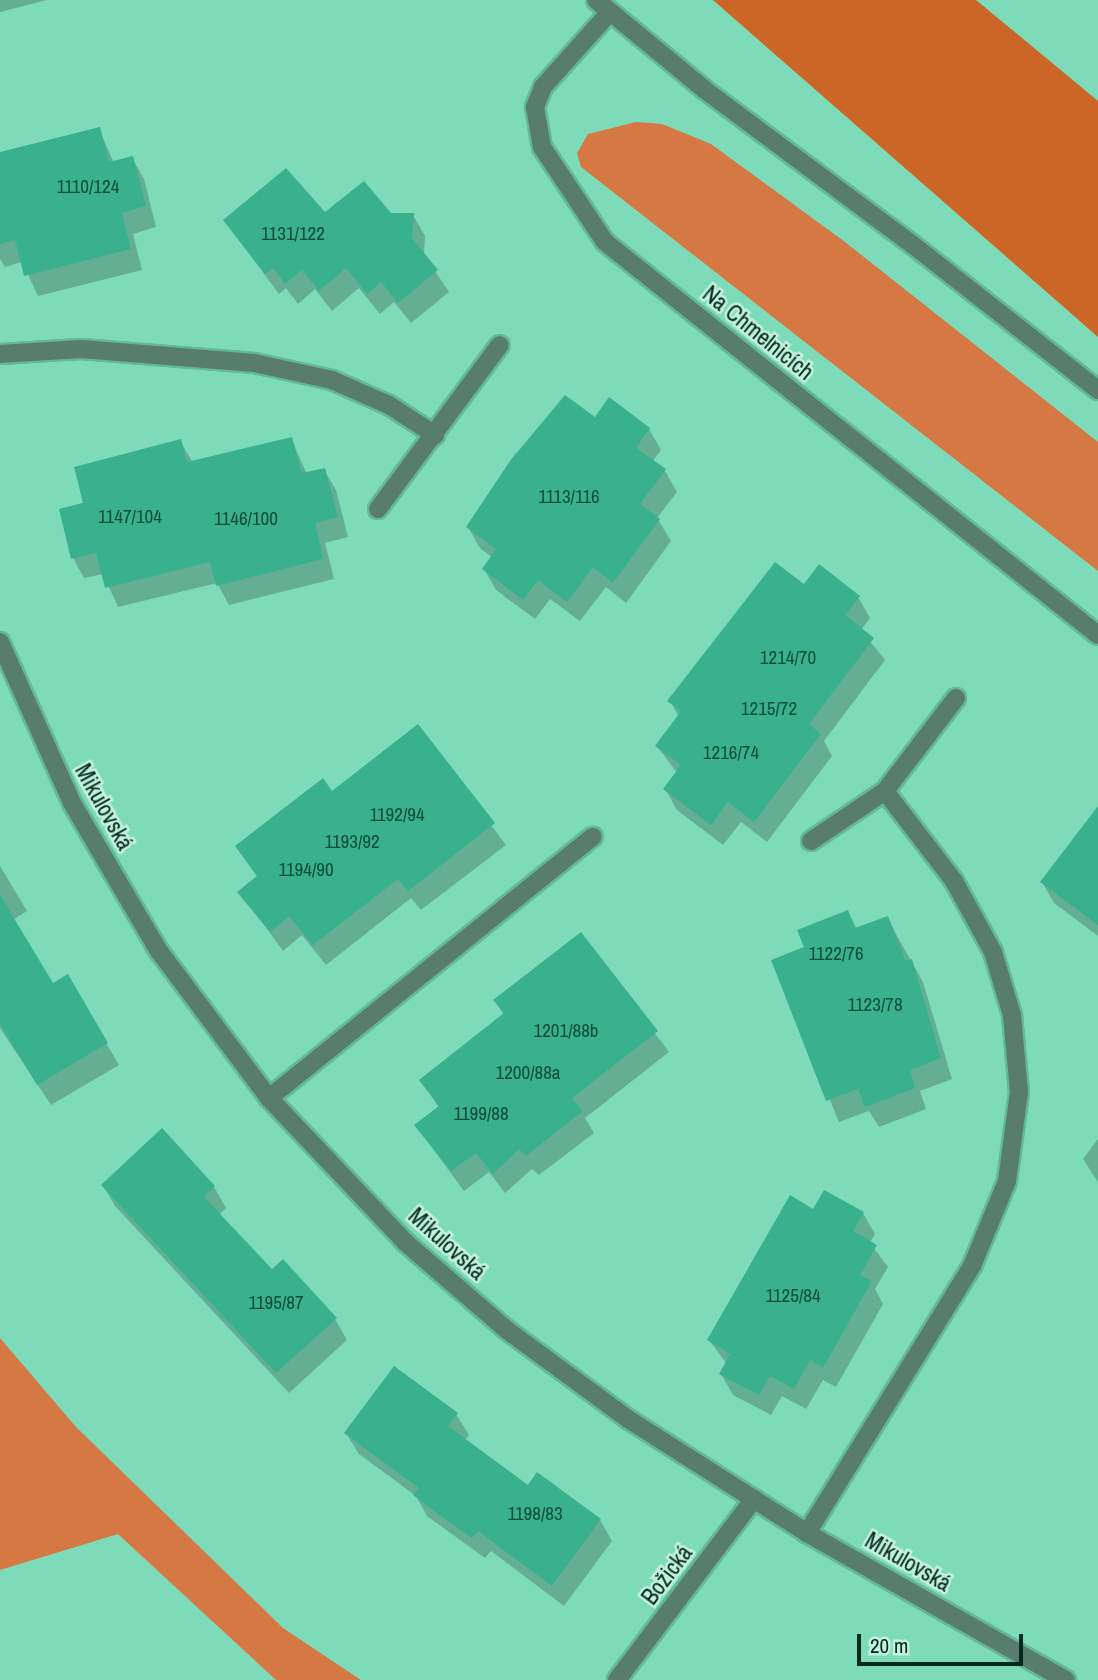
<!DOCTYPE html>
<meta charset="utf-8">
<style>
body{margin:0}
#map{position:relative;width:1098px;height:1680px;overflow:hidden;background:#7ddbb9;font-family:"Archivo Narrow",sans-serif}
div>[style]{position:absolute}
.green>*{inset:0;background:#d67843}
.forest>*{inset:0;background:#cb6626}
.shadow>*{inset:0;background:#0003}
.building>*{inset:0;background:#39b18c}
.roads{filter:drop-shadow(2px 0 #64b89a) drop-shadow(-2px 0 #64b89a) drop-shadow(0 2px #64b89a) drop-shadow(0 -2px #64b89a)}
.minor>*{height:18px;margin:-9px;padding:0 9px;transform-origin:9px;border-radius:9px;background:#587c6e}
span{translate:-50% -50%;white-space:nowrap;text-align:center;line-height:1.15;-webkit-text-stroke:5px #c5f1df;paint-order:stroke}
.number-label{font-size:19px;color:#0e4c3a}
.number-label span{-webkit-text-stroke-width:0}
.street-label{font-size:23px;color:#002a1e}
.scale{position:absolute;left:857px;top:1634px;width:166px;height:32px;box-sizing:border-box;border:4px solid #002a1e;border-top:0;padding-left:9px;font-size:21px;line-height:24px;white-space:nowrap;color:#002a1e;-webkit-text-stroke:5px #c5f1df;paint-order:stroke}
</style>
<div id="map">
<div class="green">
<div style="clip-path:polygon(636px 122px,662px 124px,711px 144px,845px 242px,1098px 442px,1098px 571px,581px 167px,577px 153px,588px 134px)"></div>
<div style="clip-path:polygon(0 1338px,76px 1427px,283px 1628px,361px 1680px,276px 1680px,118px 1534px,0 1570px)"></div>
</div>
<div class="forest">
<div style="clip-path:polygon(713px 0,976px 0,1098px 101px,1098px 337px)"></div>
</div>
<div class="shadow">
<div style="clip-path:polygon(0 0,47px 0,0 12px)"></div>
<div style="clip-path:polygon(99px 129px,114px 163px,132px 158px,144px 179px,156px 227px,133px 234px,142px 270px,38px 296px,22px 262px,5px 267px,0 259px,0 154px)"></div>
<div style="clip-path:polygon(325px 215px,413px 215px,425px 236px,424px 255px,449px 292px,411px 323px,394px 302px,380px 314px,359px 288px,332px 311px,315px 289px,298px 304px,286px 288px,279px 294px,225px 221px)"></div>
<div style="clip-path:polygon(595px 420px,649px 429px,661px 450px,652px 462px,665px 471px,677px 492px,657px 518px,671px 541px,626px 603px,606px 587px,580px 621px,550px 599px,535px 619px,496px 590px,484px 569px,492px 557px,480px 548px,468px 527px,515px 454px,533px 440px)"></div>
<div style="clip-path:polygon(291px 439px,307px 474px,324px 470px,336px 490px,348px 537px,325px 543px,334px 579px,229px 605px,217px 583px,118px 607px,103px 574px,84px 578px,73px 558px,85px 504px,180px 441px,192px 461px)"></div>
<div style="clip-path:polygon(804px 587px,858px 597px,870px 618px,861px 630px,885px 660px,824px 741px,832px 756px,767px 842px,741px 822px,723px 845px,677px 810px,665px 789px,677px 773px,657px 746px,679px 717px,670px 701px)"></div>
<div style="clip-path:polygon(418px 727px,506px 845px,421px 910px,411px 898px,326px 965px,302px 935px,283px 951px,240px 892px,258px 878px,238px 847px,332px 793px)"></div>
<div style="clip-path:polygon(1098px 809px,1098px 936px,1054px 903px,1042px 882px)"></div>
<div style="clip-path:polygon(0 866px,27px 911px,13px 920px,52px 986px,67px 977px,119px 1065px,51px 1105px,0 1028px)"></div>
<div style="clip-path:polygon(848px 912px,857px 929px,887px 918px,923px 982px,952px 1079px,920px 1091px,926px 1109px,879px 1127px,869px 1111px,839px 1122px,773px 961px,807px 948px)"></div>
<div style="clip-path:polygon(581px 935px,669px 1052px,585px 1118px,594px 1133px,539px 1175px,532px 1169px,505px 1193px,489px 1172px,464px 1191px,416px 1126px,439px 1108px,421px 1080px,504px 1016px,496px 1001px)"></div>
<div style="clip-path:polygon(162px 1131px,214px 1187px,226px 1208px,219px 1215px,272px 1272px,335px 1319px,347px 1340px,289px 1393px,115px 1206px,103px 1185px)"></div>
<div style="clip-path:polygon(1098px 1139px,1098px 1182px,1083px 1159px)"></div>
<div style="clip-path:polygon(814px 1211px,863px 1213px,875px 1234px,870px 1243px,888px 1267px,875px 1289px,883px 1304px,836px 1387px,823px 1380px,806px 1409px,782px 1396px,771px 1415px,733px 1395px,721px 1374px,727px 1364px,709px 1340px)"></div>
<div style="clip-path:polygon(456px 1414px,469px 1435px,464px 1441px,528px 1488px,600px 1520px,612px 1541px,564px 1606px,491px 1551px,485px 1558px,427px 1516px,416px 1496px,359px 1454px,346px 1433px)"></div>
</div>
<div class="building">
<div style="clip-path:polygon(100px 127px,109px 162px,133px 156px,146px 206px,122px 213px,131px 249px,24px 276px,15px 240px,0 244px,0 152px)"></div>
<div style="clip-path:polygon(286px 168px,325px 212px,364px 181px,391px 213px,414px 213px,412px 238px,438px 270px,398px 303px,381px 282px,367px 294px,346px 268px,319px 291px,302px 270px,285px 284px,273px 268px,265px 274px,223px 220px)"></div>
<div style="clip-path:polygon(565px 395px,595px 417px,609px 397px,650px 428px,636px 448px,666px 469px,640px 504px,660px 519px,613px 583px,593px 567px,567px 602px,538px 580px,523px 600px,482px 569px,496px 549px,466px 527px,510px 461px)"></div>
<div style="clip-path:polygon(292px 437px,302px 473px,325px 468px,338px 517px,315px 523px,323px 559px,216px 586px,210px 562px,105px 588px,96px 553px,71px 559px,59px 509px,83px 503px,74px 467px,181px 439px,187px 462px)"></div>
<div style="clip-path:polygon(775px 562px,804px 584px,819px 564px,860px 596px,845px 615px,874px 638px,809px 724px,821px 734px,754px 822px,728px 802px,711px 825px,663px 789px,681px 765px,655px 746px,681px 711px,667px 701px)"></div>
<div style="clip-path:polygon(418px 724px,495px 823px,408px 891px,398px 879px,313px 945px,289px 916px,270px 932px,237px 892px,257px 876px,235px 846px,323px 778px,332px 791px)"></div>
<div style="clip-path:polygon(1098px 806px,1098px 925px,1040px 882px)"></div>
<div style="clip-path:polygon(0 895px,53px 983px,68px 974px,108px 1043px,37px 1085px,0 1024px)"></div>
<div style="clip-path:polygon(848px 910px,855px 928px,888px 916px,906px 961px,912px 959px,941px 1058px,910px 1070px,915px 1088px,865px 1107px,858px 1089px,826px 1101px,771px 960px,804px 947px,797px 930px)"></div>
<div style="clip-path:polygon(581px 932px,658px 1031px,572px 1098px,583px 1111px,526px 1156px,519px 1149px,493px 1174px,476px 1153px,451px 1171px,414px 1125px,439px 1106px,419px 1080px,504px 1013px,493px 1000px)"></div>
<div style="clip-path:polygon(162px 1128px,215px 1186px,204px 1197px,272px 1269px,283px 1259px,337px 1318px,276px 1373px,101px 1185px)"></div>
<div style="clip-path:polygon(824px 1190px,864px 1212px,853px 1231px,877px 1245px,860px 1275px,872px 1281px,823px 1368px,810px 1360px,794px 1389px,770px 1376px,759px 1395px,719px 1374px,730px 1354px,707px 1340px,790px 1195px,813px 1209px)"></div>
<div style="clip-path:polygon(394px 1366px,458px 1413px,448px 1426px,528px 1485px,537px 1472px,601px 1519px,552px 1586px,478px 1531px,472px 1538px,442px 1517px,413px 1495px,419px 1488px,344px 1433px)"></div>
</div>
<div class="roads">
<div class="minor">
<div style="left:596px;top:0;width:141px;rotate:39.5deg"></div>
<div style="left:705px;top:90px;width:259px;rotate:36.7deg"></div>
<div style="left:913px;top:245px;width:235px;rotate:38.1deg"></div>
<div style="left:610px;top:12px;width:101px;rotate:131.8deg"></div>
<div style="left:543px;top:87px;width:22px;rotate:112deg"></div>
<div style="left:535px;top:107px;width:41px;rotate:80.1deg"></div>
<div style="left:542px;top:147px;width:114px;rotate:56.4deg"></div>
<div style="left:605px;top:242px;width:630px;rotate:38.56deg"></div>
<div style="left:0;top:354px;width:81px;rotate:-3.5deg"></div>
<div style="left:81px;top:349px;width:174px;rotate:4.6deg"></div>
<div style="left:254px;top:363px;width:80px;rotate:12.3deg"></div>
<div style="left:332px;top:380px;width:62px;rotate:23.7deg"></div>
<div style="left:389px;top:405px;width:55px;rotate:33.1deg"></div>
<div style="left:378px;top:509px;width:204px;rotate:-53.4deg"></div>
<div style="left:0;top:642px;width:176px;rotate:65.9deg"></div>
<div style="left:72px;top:803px;width:172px;rotate:59.6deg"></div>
<div style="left:159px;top:951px;width:184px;rotate:53.2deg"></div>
<div style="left:269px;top:1098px;width:198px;rotate:46.6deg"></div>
<div style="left:405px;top:1242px;width:135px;rotate:40.8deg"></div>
<div style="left:507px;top:1330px;width:150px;rotate:36.3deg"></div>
<div style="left:628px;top:1419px;width:212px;rotate:32.5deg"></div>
<div style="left:807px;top:1533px;width:298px;rotate:29.6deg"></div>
<div style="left:811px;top:841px;width:89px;rotate:-34deg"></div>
<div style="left:885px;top:791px;width:117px;rotate:-52.6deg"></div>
<div style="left:269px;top:1098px;width:416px;rotate:-38.9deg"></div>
<div style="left:807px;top:1533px;width:314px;rotate:-58.3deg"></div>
<div style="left:972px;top:1266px;width:92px;rotate:-67.6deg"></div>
<div style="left:1007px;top:1181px;width:90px;rotate:-82.3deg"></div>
<div style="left:1019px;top:1092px;width:77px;rotate:-95.2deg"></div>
<div style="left:1012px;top:1015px;width:66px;rotate:-106.8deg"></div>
<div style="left:993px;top:952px;width:81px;rotate:-118.8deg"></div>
<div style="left:954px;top:881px;width:113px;rotate:-127.5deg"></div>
<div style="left:617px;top:1680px;width:227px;rotate:-52.9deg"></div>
</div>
</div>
<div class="number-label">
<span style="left:88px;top:187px">1110/124</span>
<span style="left:293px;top:234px">1131/122</span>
<span style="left:569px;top:497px">1113/116</span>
<span style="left:130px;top:517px">1147/104</span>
<span style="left:246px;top:519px">1146/100</span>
<span style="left:788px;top:658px">1214/70</span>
<span style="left:769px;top:709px">1215/72</span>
<span style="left:731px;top:753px">1216/74</span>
<span style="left:397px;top:815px">1192/94</span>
<span style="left:352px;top:842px">1193/92</span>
<span style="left:306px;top:870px">1194/90</span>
<span style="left:836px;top:954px">1122/76</span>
<span style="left:875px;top:1005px">1123/78</span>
<span style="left:566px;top:1031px">1201/88b</span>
<span style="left:528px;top:1073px">1200/88a</span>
<span style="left:481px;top:1114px">1199/88</span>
<span style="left:793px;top:1296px">1125/84</span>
<span style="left:276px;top:1303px">1195/87</span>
<span style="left:535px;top:1514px">1198/83</span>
</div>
<div class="street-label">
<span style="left:758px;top:333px;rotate:39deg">Na Chmelnicích</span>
<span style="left:104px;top:807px;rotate:61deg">Mikulovská</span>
<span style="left:447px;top:1244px;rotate:42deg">Mikulovská</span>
<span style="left:908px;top:1562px;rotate:30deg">Mikulovská</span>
<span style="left:667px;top:1575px;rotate:-53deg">Božická</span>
</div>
<div class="scale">20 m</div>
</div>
